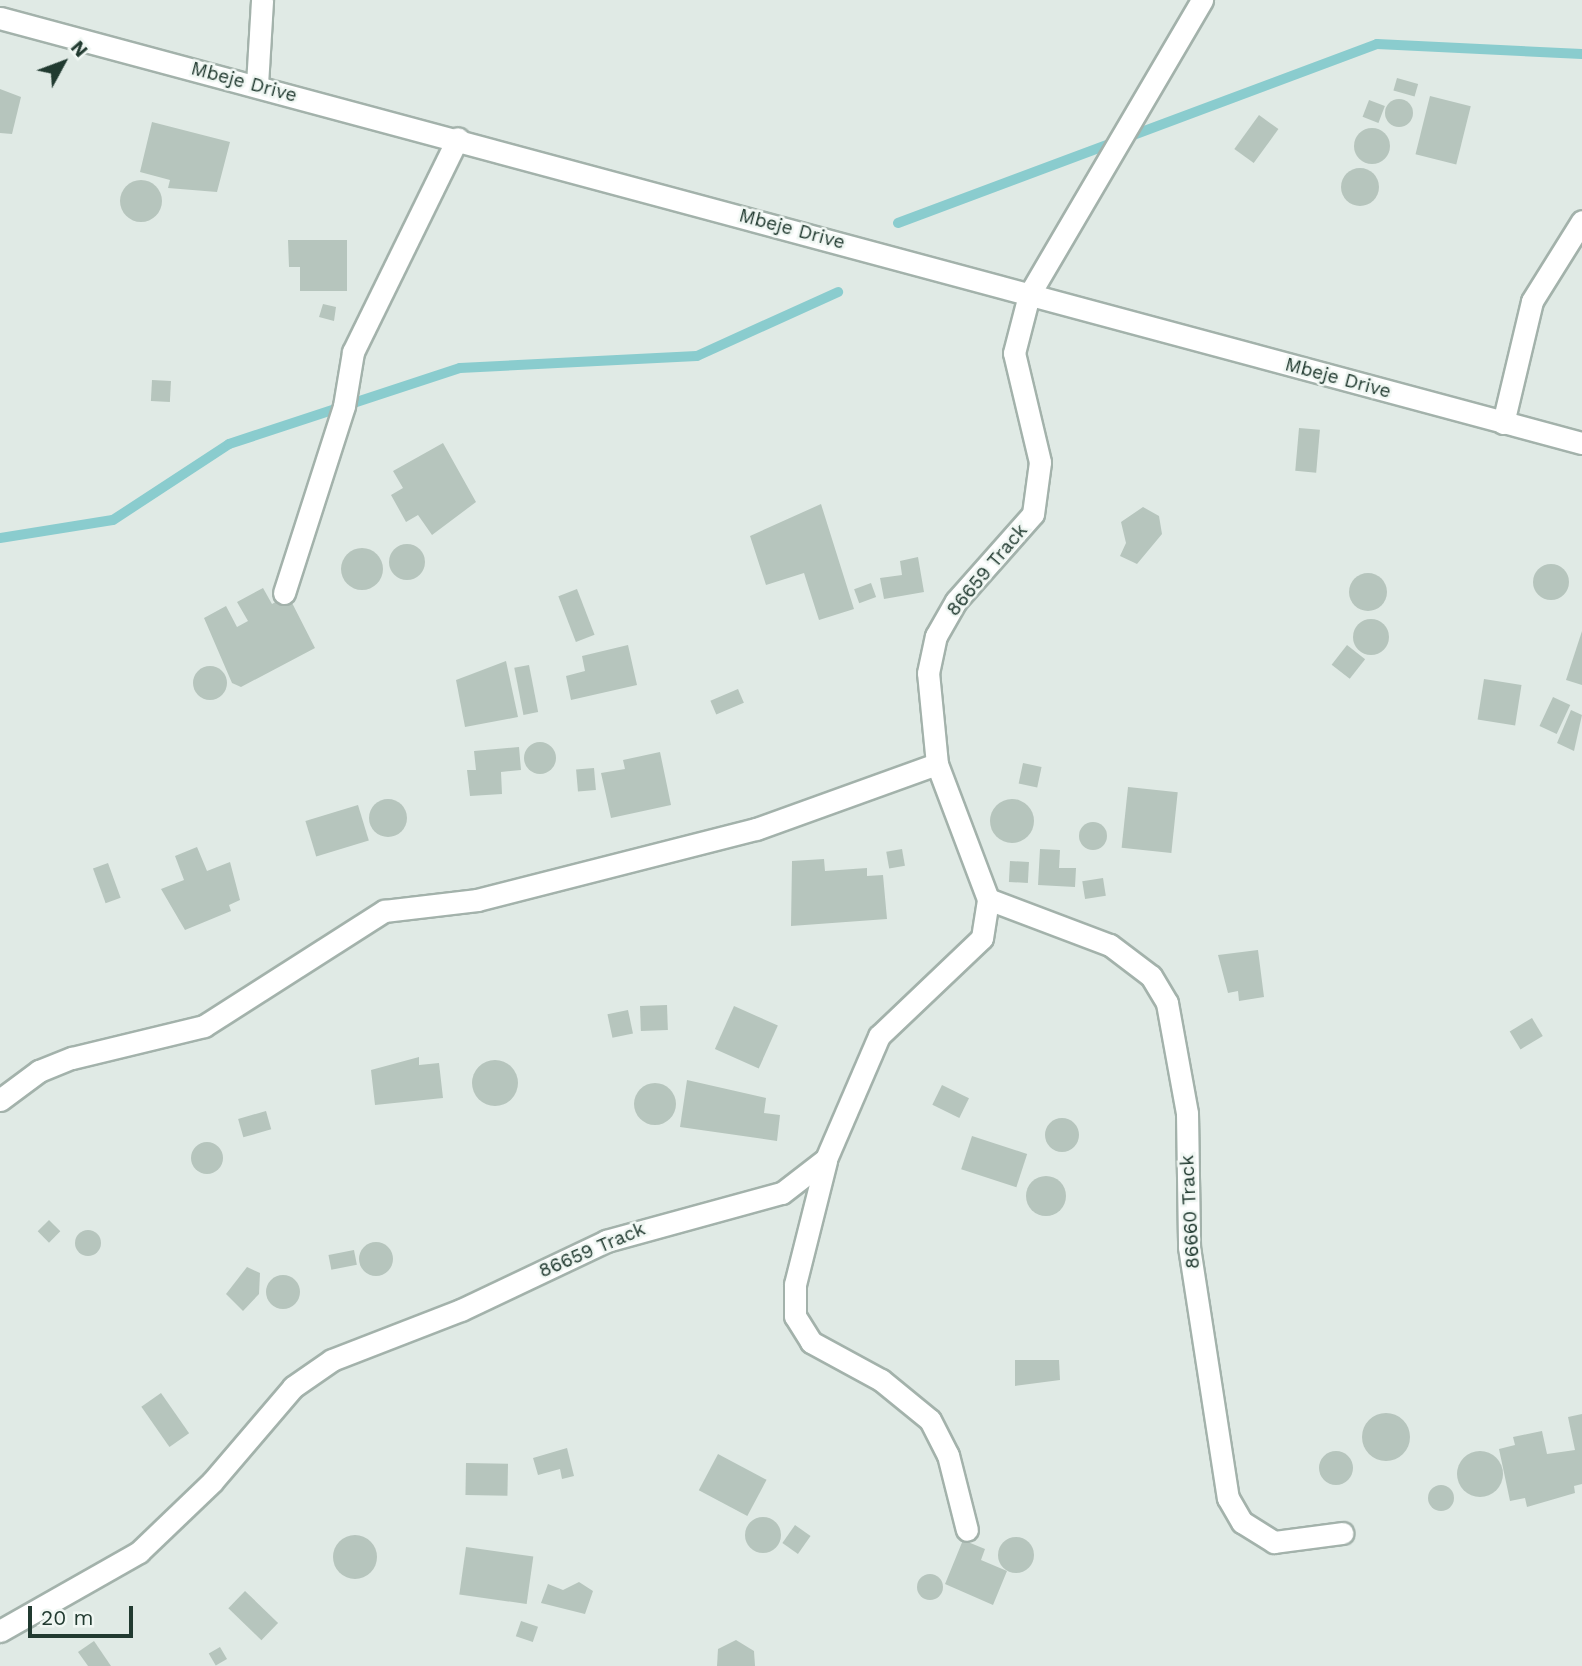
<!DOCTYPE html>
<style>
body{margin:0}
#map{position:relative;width:1582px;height:1666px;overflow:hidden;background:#e0eae5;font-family:"Work Sans",sans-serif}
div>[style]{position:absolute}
.stream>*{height:10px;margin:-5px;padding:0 5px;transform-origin:5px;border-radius:5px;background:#8accce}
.building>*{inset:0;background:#b6c5bd;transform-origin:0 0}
.round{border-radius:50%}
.roads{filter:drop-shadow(2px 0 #a3b2ab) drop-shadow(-2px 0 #a3b2ab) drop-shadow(0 2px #a3b2ab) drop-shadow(0 -2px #a3b2ab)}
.street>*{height:21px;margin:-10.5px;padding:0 10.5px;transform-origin:10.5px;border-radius:10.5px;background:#fff}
.secondary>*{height:21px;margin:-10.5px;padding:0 10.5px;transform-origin:10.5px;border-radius:10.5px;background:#fff}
span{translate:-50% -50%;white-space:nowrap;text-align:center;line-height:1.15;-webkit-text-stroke:5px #f0f7f3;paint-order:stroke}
.street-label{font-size:19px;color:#213a30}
.north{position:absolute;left:28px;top:28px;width:70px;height:70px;-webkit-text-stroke:5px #f0f7f3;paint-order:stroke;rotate:49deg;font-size:19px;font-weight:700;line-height:28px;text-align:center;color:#213a30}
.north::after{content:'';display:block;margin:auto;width:24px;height:32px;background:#213a30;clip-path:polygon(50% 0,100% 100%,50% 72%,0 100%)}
.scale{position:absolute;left:28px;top:1606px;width:105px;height:32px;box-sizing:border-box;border:4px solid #213a30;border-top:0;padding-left:9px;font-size:21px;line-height:24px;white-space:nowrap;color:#213a30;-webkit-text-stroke:5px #f0f7f3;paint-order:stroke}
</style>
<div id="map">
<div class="stream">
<div style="left:898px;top:223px;width:511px;rotate:-20.49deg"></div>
<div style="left:1377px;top:44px;width:205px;rotate:2.8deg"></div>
<div style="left:0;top:538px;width:114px;rotate:-9.1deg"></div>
<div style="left:113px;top:520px;width:139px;rotate:-33.2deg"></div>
<div style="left:229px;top:444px;width:243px;rotate:-18.2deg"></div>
<div style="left:460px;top:368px;width:237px;rotate:-2.9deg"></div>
<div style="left:697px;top:356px;width:155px;rotate:-24.4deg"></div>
</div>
<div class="building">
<div style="left:1397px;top:78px;width:22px;height:13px;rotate:16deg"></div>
<div style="clip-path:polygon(0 89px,21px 97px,12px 134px,0 133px)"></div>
<div style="left:1430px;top:96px;width:42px;height:60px;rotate:14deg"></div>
<div class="round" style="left:1385px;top:99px;width:28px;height:28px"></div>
<div style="left:1369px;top:100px;width:17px;height:18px;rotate:21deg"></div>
<div style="left:1259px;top:115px;width:24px;height:42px;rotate:36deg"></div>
<div style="clip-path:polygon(152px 122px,230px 142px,217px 192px,168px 188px,170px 180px,140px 172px)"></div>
<div class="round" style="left:1354px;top:128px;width:36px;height:36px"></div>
<div class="round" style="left:1341px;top:168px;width:38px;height:38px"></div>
<div class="round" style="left:120px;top:180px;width:42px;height:42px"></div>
<div style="clip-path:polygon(288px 240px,347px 240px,347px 291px,300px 291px,300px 267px,289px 267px)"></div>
<div style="clip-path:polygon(323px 304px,336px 307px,334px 321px,319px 317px)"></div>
<div style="left:152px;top:380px;width:19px;height:21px;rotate:3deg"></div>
<div style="left:1299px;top:428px;width:21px;height:43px;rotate:5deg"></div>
<div style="clip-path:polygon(443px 443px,476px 502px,432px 535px,418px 515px,406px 522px,391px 495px,403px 488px,393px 471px)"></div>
<div style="clip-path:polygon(821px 504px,854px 609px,819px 620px,804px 573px,766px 585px,750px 536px)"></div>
<div style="clip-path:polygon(1143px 507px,1159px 516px,1162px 534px,1137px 564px,1120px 556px,1126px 543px,1121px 522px)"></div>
<div class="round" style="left:389px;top:544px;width:36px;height:36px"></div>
<div class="round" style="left:341px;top:548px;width:42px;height:42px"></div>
<div style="clip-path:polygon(918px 557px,924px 592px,884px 599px,880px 578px,902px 575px,900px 561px)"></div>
<div class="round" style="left:1533px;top:564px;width:36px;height:36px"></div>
<div class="round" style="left:1349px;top:573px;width:38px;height:38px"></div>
<div style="left:871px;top:583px;width:15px;height:18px;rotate:70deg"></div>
<div style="clip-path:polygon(263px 588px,272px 604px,288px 595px,315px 648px,241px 687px,232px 683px,204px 618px,226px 606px,237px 627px,248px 621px,237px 602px)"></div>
<div style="left:577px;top:589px;width:49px;height:20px;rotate:69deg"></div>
<div class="round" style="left:1353px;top:619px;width:36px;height:36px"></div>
<div style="clip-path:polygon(1582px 631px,1582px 685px,1566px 680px)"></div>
<div style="clip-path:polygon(628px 645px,637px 685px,571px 700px,566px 676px,585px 671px,582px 656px)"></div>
<div style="left:1347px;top:645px;width:23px;height:25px;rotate:38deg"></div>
<div style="clip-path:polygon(506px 661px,518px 717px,465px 727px,456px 680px)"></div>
<div style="left:529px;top:665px;width:48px;height:15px;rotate:79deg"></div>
<div class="round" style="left:193px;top:666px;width:34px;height:34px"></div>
<div style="left:1484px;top:679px;width:38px;height:41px;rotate:9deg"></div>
<div style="left:738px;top:689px;width:15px;height:30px;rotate:67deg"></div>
<div style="left:1553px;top:697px;width:19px;height:32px;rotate:25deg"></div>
<div style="clip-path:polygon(1571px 710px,1582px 715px,1574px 751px,1557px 743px)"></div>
<div class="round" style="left:524px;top:742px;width:32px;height:32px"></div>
<div style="clip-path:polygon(519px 747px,521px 770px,501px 772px,502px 794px,470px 796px,467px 770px,476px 770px,474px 751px)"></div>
<div style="clip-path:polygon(660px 752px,671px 805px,611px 818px,601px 773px,625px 769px,623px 760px)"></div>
<div style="left:1023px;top:763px;width:19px;height:21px;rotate:12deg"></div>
<div style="left:594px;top:768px;width:22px;height:18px;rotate:85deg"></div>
<div style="left:1128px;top:787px;width:50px;height:61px;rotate:6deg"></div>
<div class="round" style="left:990px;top:799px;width:44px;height:44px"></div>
<div class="round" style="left:369px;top:799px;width:38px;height:38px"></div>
<div style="left:358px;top:805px;width:37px;height:55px;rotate:73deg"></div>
<div class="round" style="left:1079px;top:822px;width:28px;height:28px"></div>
<div style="clip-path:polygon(197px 847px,207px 871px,230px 862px,240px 900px,229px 905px,231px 911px,185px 930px,161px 889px,184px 880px,175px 856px)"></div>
<div style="left:902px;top:849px;width:17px;height:16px;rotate:80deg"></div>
<div style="clip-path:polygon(1040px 849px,1060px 850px,1059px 868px,1076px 868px,1075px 887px,1038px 885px)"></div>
<div style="clip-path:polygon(824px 859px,825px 871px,867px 868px,867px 876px,883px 875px,887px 919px,791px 926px,792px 861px)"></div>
<div style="left:1010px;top:861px;width:19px;height:21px;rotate:3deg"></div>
<div style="left:108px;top:863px;width:37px;height:16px;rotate:70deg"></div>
<div style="left:1103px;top:878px;width:18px;height:21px;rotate:81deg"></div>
<div style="clip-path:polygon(1258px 950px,1264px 997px,1239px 1001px,1238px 991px,1228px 993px,1218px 955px)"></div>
<div style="left:667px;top:1005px;width:25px;height:27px;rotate:88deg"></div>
<div style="left:734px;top:1006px;width:48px;height:47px;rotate:24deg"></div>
<div style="left:628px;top:1010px;width:24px;height:21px;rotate:78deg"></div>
<div style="left:1532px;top:1018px;width:21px;height:26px;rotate:59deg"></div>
<div style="clip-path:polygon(419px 1057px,419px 1065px,439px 1063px,443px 1098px,375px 1105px,371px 1070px)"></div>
<div class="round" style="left:472px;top:1060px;width:46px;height:46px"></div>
<div style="clip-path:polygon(687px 1080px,766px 1098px,764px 1113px,780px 1115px,777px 1141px,680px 1127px)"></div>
<div class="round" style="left:634px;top:1083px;width:42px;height:42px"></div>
<div style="left:942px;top:1085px;width:30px;height:22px;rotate:26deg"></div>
<div style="left:266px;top:1111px;width:19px;height:29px;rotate:74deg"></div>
<div class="round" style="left:1045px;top:1118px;width:34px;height:34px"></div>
<div style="left:972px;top:1136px;width:58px;height:35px;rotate:18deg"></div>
<div class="round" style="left:191px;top:1142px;width:32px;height:32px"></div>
<div class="round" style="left:1026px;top:1176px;width:40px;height:40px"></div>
<div style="left:49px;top:1220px;width:16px;height:16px;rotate:45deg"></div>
<div class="round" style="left:75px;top:1230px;width:26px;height:26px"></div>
<div class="round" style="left:359px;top:1242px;width:34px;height:34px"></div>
<div style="left:354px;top:1250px;width:15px;height:26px;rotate:79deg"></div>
<div style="clip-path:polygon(247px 1267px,260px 1273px,259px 1294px,243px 1311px,226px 1294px)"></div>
<div class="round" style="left:266px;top:1275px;width:34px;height:34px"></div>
<div style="clip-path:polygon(1015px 1360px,1059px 1360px,1060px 1380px,1015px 1386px)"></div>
<div style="left:161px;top:1393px;width:49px;height:24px;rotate:55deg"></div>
<div class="round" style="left:1362px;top:1413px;width:48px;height:48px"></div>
<div style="clip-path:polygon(1582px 1414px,1582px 1484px,1574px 1486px,1575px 1493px,1527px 1507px,1525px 1498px,1510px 1501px,1499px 1449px,1515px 1445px,1513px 1437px,1542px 1431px,1547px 1454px,1575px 1450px,1568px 1417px)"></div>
<div style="clip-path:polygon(567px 1448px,574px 1476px,562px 1479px,560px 1469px,538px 1475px,533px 1458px)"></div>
<div class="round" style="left:1319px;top:1451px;width:34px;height:34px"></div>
<div class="round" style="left:1457px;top:1451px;width:46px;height:46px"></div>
<div style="left:718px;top:1454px;width:55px;height:41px;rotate:28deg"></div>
<div style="left:466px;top:1463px;width:42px;height:32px;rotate:1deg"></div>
<div class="round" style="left:1428px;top:1485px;width:26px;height:26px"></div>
<div class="round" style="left:745px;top:1517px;width:36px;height:36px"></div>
<div style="left:795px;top:1525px;width:19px;height:22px;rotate:35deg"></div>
<div class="round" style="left:333px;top:1535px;width:44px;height:44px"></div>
<div class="round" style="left:998px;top:1537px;width:36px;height:36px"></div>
<div style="clip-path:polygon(963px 1540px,985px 1549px,981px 1560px,1007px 1571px,993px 1605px,945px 1584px)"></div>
<div style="left:466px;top:1547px;width:68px;height:48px;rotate:8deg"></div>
<div class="round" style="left:917px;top:1574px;width:26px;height:26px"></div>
<div style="clip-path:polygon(579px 1582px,593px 1591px,585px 1614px,541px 1603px,548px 1584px,563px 1590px)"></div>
<div style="left:245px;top:1591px;width:46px;height:24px;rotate:44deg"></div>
<div style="left:521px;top:1621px;width:18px;height:16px;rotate:19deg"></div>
<div style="clip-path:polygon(736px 1640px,754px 1651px,755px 1666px,717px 1666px,718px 1649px)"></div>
<div style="clip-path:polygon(94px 1641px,111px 1666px,88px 1666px,78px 1652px)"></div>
<div style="left:220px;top:1647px;width:14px;height:13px;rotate:60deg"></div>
</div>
<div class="roads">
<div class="street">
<div style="left:257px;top:85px;width:85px;rotate:-86.6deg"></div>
<div style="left:1503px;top:423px;width:125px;rotate:-76.6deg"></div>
<div style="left:1532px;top:301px;width:94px;rotate:-58deg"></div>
<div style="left:284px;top:593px;width:196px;rotate:-72.2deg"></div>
<div style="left:344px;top:406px;width:55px;rotate:-80.5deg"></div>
<div style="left:353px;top:352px;width:238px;rotate:-63.9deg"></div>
<div style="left:988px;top:899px;width:130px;rotate:20.7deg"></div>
<div style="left:1110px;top:945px;width:51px;rotate:37.1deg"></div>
<div style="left:1151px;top:976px;width:31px;rotate:59deg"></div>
<div style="left:1167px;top:1003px;width:112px;rotate:79.7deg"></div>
<div style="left:1187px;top:1113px;width:134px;rotate:89.1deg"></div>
<div style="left:1189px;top:1247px;width:254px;rotate:81.2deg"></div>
<div style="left:1228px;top:1498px;width:28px;rotate:60deg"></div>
<div style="left:1242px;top:1522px;width:38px;rotate:32deg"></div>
<div style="left:1274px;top:1542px;width:69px;rotate:-7.5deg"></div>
<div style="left:0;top:1100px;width:49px;rotate:-36.6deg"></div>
<div style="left:39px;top:1071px;width:35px;rotate:-22deg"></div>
<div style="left:72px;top:1058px;width:136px;rotate:-13.6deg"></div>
<div style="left:204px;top:1026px;width:214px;rotate:-32.6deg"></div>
<div style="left:384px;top:911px;width:94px;rotate:-6.7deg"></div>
<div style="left:477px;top:900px;width:288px;rotate:-14.3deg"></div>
<div style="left:756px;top:829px;width:192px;rotate:-19.8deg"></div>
<div style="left:826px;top:1161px;width:127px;rotate:104.1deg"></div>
<div style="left:795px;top:1284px;width:32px;rotate:90deg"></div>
<div style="left:795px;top:1316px;width:31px;rotate:58deg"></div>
<div style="left:811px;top:1342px;width:80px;rotate:28.5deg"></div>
<div style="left:881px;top:1380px;width:63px;rotate:39.2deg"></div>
<div style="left:930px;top:1420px;width:39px;rotate:63deg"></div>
<div style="left:948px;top:1455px;width:77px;rotate:75.8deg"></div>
<div style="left:0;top:1631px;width:160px;rotate:-29.6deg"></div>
<div style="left:139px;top:1552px;width:101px;rotate:-43.8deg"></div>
<div style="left:212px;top:1482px;width:125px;rotate:-49.5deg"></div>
<div style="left:293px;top:1387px;width:47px;rotate:-34.7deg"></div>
<div style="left:332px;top:1360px;width:138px;rotate:-21.2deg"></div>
<div style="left:461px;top:1310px;width:161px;rotate:-25.4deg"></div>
<div style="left:606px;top:1241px;width:182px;rotate:-15.3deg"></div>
<div style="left:782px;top:1193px;width:56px;rotate:-37.7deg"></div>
<div style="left:826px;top:1159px;width:134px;rotate:-66.7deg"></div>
<div style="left:879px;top:1036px;width:142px;rotate:-43.6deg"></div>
<div style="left:982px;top:938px;width:39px;rotate:-81deg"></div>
<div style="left:988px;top:899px;width:144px;rotate:-110.7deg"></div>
<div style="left:937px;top:764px;width:91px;rotate:-95.6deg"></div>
<div style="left:928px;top:673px;width:38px;rotate:-78deg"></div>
<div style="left:936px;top:636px;width:40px;rotate:-60.3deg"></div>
<div style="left:956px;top:601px;width:116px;rotate:-48.5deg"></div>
<div style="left:1033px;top:514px;width:52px;rotate:-82.3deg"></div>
<div style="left:1040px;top:462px;width:112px;rotate:-103.4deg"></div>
<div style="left:1014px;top:353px;width:60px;rotate:-75.5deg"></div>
<div style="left:1029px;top:295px;width:342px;rotate:-59.6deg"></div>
</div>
<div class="secondary">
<div style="left:0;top:18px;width:1638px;rotate:15.04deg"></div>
</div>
</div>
<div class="street-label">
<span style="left:244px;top:82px;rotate:15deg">Mbeje Drive</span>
<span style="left:792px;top:229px;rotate:15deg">Mbeje Drive</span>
<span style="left:1338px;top:378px;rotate:15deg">Mbeje Drive</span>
<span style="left:987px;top:570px;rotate:-50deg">86659 Track</span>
<span style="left:1190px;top:1212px;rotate:-93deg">86660 Track</span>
<span style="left:592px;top:1250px;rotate:-23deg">86659 Track</span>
</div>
<div class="north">N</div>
<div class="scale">20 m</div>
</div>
